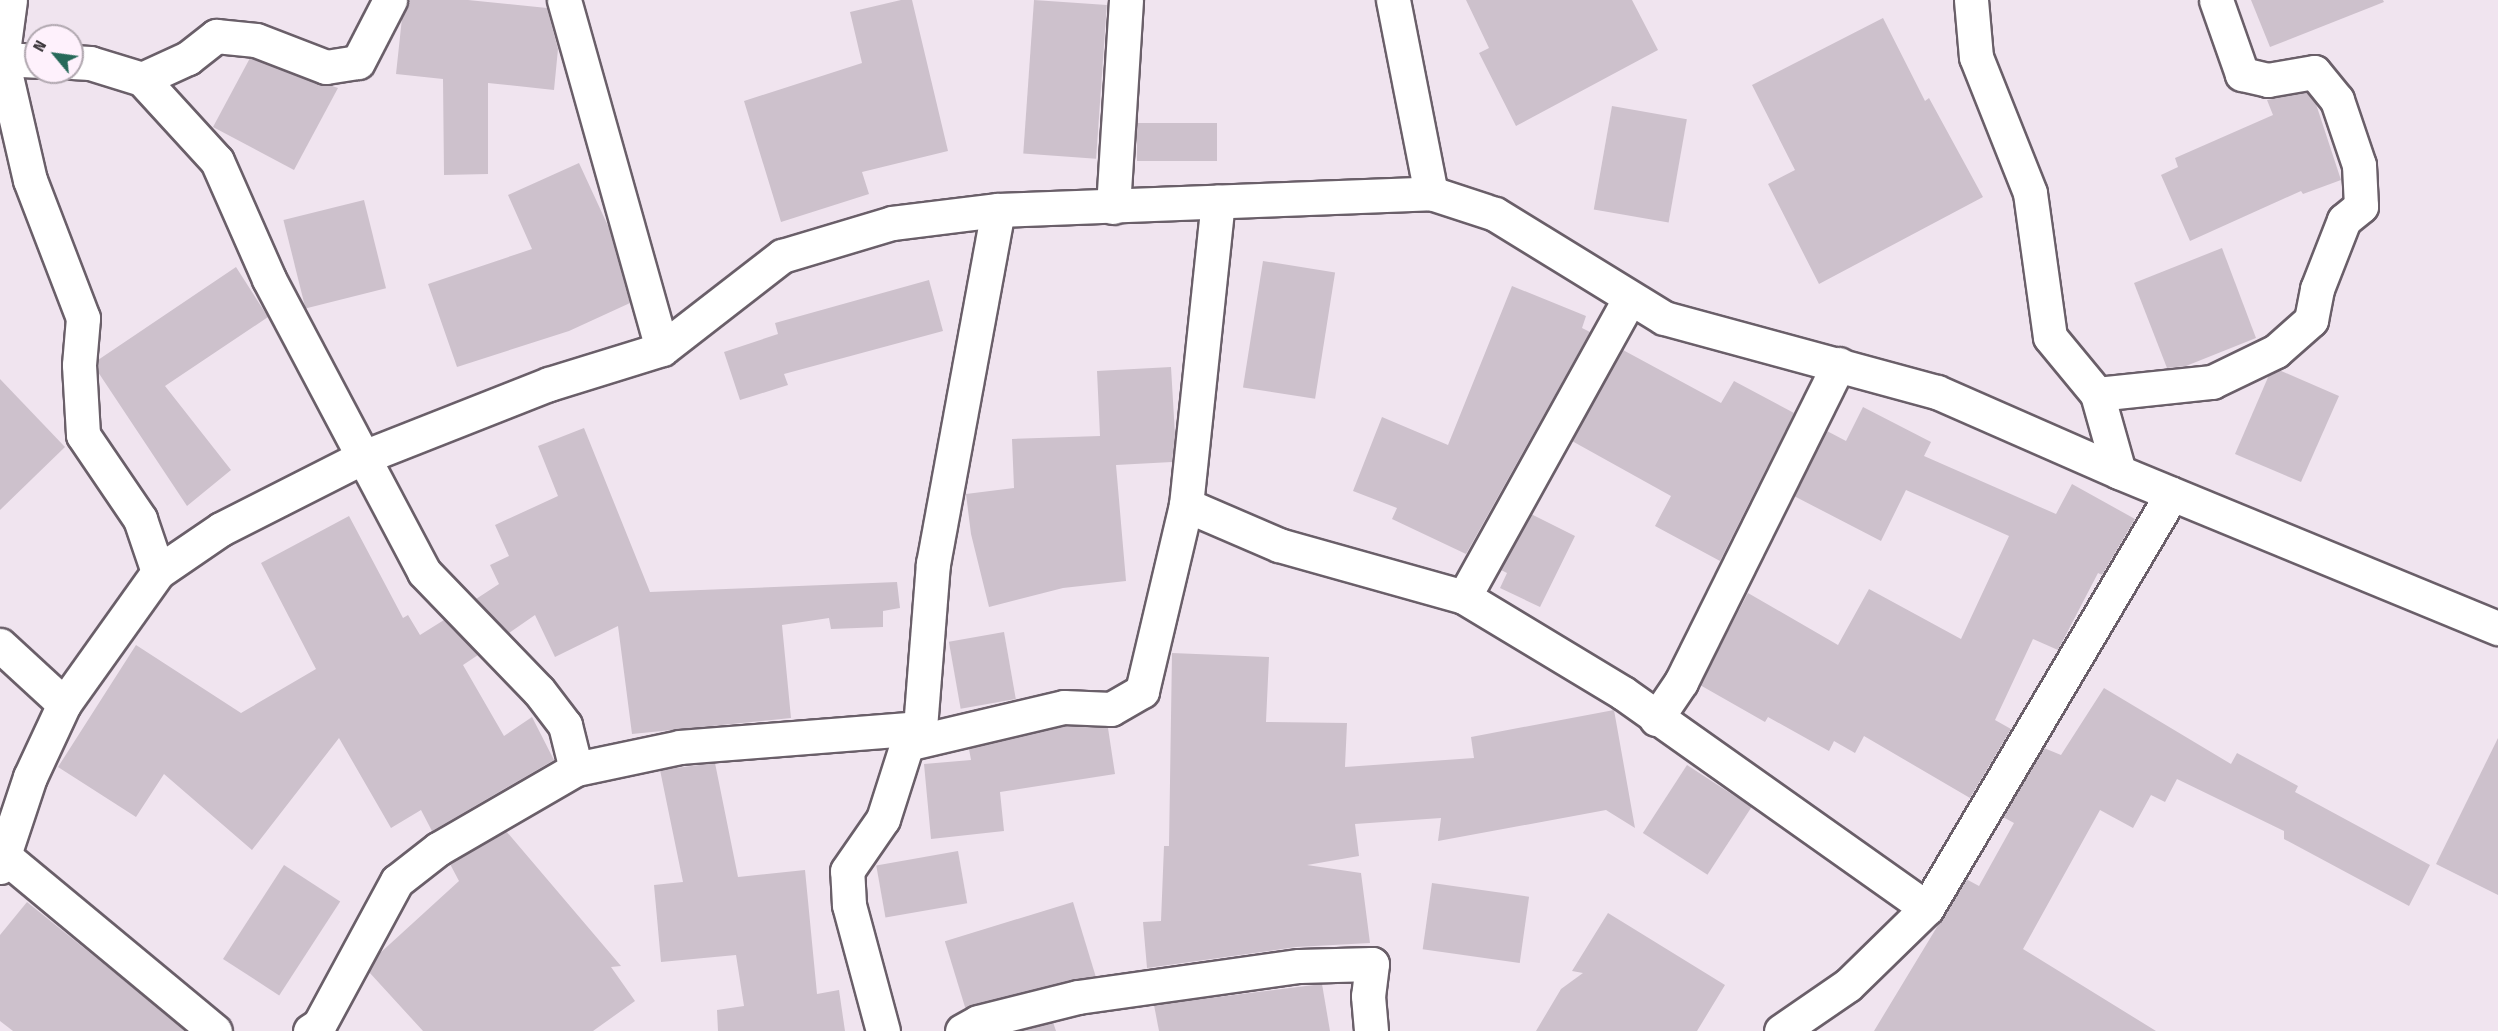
<!DOCTYPE html>
<style>
body{margin:0}
#map{position:relative;width:2498px;height:1031px;overflow:hidden;background:#f0e4ef;font-family:"Fira Sans Condensed",sans-serif}
div>[style]{position:absolute}
.building>*{inset:0;background:#cdc1cc;transform-origin:0 0}
.roads{filter:drop-shadow(2px 0 #6a5f69) drop-shadow(-2px 0 #6a5f69) drop-shadow(0 2px #6a5f69) drop-shadow(0 -2px #6a5f69)}
.minor>*{height:33px;margin:-16.5px;padding:0 16.5px;transform-origin:16.5px;border-radius:16.5px;background:#fff}
span{translate:-50% -50%;white-space:nowrap;text-align:center;line-height:1.15;-webkit-text-stroke:4.5px #fef1fc;paint-order:stroke}
.north{position:absolute;left:24px;top:24px;width:60px;height:60px;box-sizing:border-box;background:#fef1fc;border:2px solid #b0a7af;border-radius:50%;rotate:299deg;font-size:16px;font-weight:700;line-height:24px;text-align:center;color:#3c373c}
.north::after{content:'';display:block;margin:auto;width:21px;height:27px;background:#266959;clip-path:polygon(50% 0,100% 100%,50% 72%,0 100%)}
</style>
<div id="map">
<div class="building">
<div style="clip-path:polygon(409px 0,468px 0,547px 8px,558px 49px,554px 90px,488px 83px,488px 174px,444px 175px,443px 79px,396px 74px,402px 18px)"></div>
<div style="clip-path:polygon(901px 0,912px 0,948px 151px,862px 172px,869px 194px,781px 222px,744px 101px,862px 63px,850px 12px)"></div>
<div style="left:1034px;top:0;width:73px;height:154px;rotate:4deg"></div>
<div style="clip-path:polygon(1466px 0,1632px 0,1658px 50px,1516px 126px,1479px 53px,1489px 48px)"></div>
<div style="clip-path:polygon(2251px 0,2383px 0,2384px 2px,2270px 47px)"></div>
<div style="clip-path:polygon(1883px 18px,1925px 101px,1929px 98px,1983px 197px,1819px 284px,1768px 184px,1795px 170px,1752px 85px)"></div>
<div style="clip-path:polygon(250px 58px,338px 88px,294px 170px,213px 127px)"></div>
<div style="clip-path:polygon(2306px 92px,2316px 104px,2341px 180px,2303px 194px,2301px 191px,2190px 241px,2161px 175px,2178px 167px,2175px 158px,2273px 115px,2267px 100px)"></div>
<div style="left:1612px;top:106px;width:76px;height:105px;rotate:10deg"></div>
<div style="left:1137px;top:123px;width:80px;height:38px"></div>
<div style="clip-path:polygon(579px 163px,609px 228px,630px 303px,569px 331px,457px 367px,428px 284px,532px 249px,508px 195px)"></div>
<div style="left:364px;top:200px;width:91px;height:83px;rotate:76deg"></div>
<div style="clip-path:polygon(2222px 248px,2256px 338px,2186px 366px,2167px 368px,2134px 283px)"></div>
<div style="left:1263px;top:261px;width:73px;height:128px;rotate:9deg"></div>
<div style="clip-path:polygon(236px 267px,268px 317px,165px 386px,231px 470px,187px 506px,98px 372px,98px 360px)"></div>
<div style="clip-path:polygon(929px 280px,943px 331px,784px 374px,788px 385px,740px 400px,724px 352px,778px 334px,775px 323px)"></div>
<div style="clip-path:polygon(1512px 286px,1586px 316px,1582px 328px,1590px 332px,1466px 554px,1392px 519px,1397px 508px,1353px 491px,1382px 417px,1448px 445px)"></div>
<div style="clip-path:polygon(1623px 350px,1721px 403px,1734px 381px,1794px 413px,1720px 561px,1655px 526px,1671px 496px,1572px 441px)"></div>
<div style="clip-path:polygon(1171px 367px,1175px 435px,1172px 462px,1116px 465px,1126px 581px,1063px 588px,989px 607px,971px 534px,966px 494px,1014px 488px,1012px 439px,1100px 436px,1097px 371px)"></div>
<div style="clip-path:polygon(2279px 370px,2339px 396px,2301px 482px,2235px 454px,2269px 375px)"></div>
<div style="clip-path:polygon(0 379px,65px 447px,0 510px)"></div>
<div style="clip-path:polygon(1863px 407px,1931px 442px,1924px 456px,2056px 514px,2072px 484px,2135px 519px,2102px 575px,2098px 573px,2058px 650px,2033px 639px,1995px 720px,2011px 729px,1970px 798px,1864px 736px,1855px 753px,1834px 741px,1829px 751px,1768px 717px,1765px 722px,1700px 685px,1748px 593px,1838px 645px,1869px 589px,1961px 639px,2009px 536px,1906px 490px,1881px 541px,1794px 496px,1827px 431px,1846px 441px)"></div>
<div style="clip-path:polygon(584px 428px,650px 592px,897px 582px,900px 608px,883px 611px,883px 627px,831px 629px,829px 618px,782px 625px,791px 718px,632px 734px,618px 626px,555px 657px,535px 615px,509px 633px,476px 599px,499px 584px,490px 565px,509px 556px,495px 525px,558px 496px,538px 446px)"></div>
<div style="clip-path:polygon(1531px 514px,1575px 536px,1540px 607px,1500px 588px,1507px 573px,1501px 570px)"></div>
<div style="clip-path:polygon(349px 516px,403px 618px,408px 615px,420px 635px,444px 620px,478px 655px,463px 665px,504px 736px,532px 717px,554px 760px,432px 831px,421px 810px,391px 828px,339px 738px,252px 850px,164px 774px,136px 817px,58px 767px,136px 645px,241px 713px,316px 669px,261px 563px)"></div>
<div style="left:1004px;top:632px;width:68px;height:56px;rotate:80deg"></div>
<div style="clip-path:polygon(1172px 653px,1269px 657px,1266px 722px,1347px 723px,1345px 767px,1474px 758px,1471px 737px,1614px 710px,1635px 828px,1606px 810px,1438px 841px,1441px 818px,1355px 824px,1359px 856px,1307px 865px,1361px 873px,1370px 943px,1296px 947px,1147px 968px,1143px 922px,1161px 921px,1164px 846px,1169px 846px)"></div>
<div style="clip-path:polygon(2104px 688px,2231px 764px,2237px 753px,2298px 786px,2295px 792px,2430px 865px,2409px 906px,2284px 839px,2284px 831px,2177px 779px,2165px 802px,2151px 795px,2133px 828px,2100px 810px,2023px 949px,2156px 1031px,1874px 1031px,1966px 879px,1979px 886px,2014px 823px,2003px 817px,2044px 748px,2061px 755px)"></div>
<div style="clip-path:polygon(1066px 726px,1108px 728px,1115px 774px,1000px 792px,1004px 831px,931px 839px,924px 764px,971px 760px,969px 749px)"></div>
<div style="clip-path:polygon(2498px 738px,2498px 895px,2436px 864px)"></div>
<div style="clip-path:polygon(715px 763px,738px 877px,805px 870px,817px 994px,839px 990px,845px 1031px,718px 1031px,717px 1010px,744px 1006px,736px 955px,661px 962px,654px 885px,683px 882px,660px 770px)"></div>
<div style="left:1687px;top:765px;width:77px;height:81px;rotate:33deg"></div>
<div style="clip-path:polygon(506px 831px,621px 966px,611px 967px,635px 1001px,593px 1031px,423px 1031px,369px 972px,379px 954px,459px 881px,450px 864px)"></div>
<div style="left:958px;top:851px;width:53px;height:83px;rotate:80deg"></div>
<div style="left:284px;top:865px;width:67px;height:112px;rotate:33deg"></div>
<div style="left:1432px;top:883px;width:98px;height:67px;rotate:8deg"></div>
<div style="clip-path:polygon(27px 902px,125px 981px,186px 1031px,13px 1031px,0 1021px,0 935px)"></div>
<div style="left:1073px;top:902px;width:77px;height:134px;rotate:73deg"></div>
<div style="clip-path:polygon(1608px 913px,1725px 985px,1697px 1031px,1536px 1031px,1561px 989px,1583px 973px,1572px 971px)"></div>
<div style="clip-path:polygon(1322px 984px,1330px 1031px,1159px 1031px,1154px 1005px)"></div>
<div style="clip-path:polygon(1053px 1022px,1056px 1031px,1019px 1031px)"></div>
</div>
<div class="roads">
<div class="minor">
<div style="left:10px;top:0;width:60px;rotate:97.7deg"></div>
<div style="left:2px;top:59px;width:124px;rotate:77deg"></div>
<div style="left:30px;top:180px;width:148px;rotate:69deg"></div>
<div style="left:83px;top:318px;width:47px;rotate:94.9deg"></div>
<div style="left:79px;top:365px;width:70px;rotate:86.7deg"></div>
<div style="left:83px;top:435px;width:102px;rotate:55.8deg"></div>
<div style="left:140px;top:519px;width:56px;rotate:71.2deg"></div>
<div style="left:564px;top:0;width:362px;rotate:74.3deg"></div>
<div style="left:1393px;top:0;width:197px;rotate:78.9deg"></div>
<div style="left:1971px;top:0;width:57px;rotate:85deg"></div>
<div style="left:1976px;top:57px;width:146px;rotate:68.3deg"></div>
<div style="left:2030px;top:193px;width:145px;rotate:82.1deg"></div>
<div style="left:2050px;top:337px;width:74px;rotate:50.5deg"></div>
<div style="left:2097px;top:394px;width:81px;rotate:74.2deg"></div>
<div style="left:2px;top:59px;width:34px;rotate:3deg"></div>
<div style="left:72px;top:62px;width:18px;rotate:3deg"></div>
<div style="left:90px;top:63px;width:54px;rotate:17.1deg"></div>
<div style="left:142px;top:79px;width:111px;rotate:47.6deg"></div>
<div style="left:217px;top:161px;width:129px;rotate:66.2deg"></div>
<div style="left:269px;top:279px;width:331px;rotate:62.1deg"></div>
<div style="left:424px;top:572px;width:165px;rotate:46deg"></div>
<div style="left:539px;top:691px;width:43px;rotate:52.6deg"></div>
<div style="left:565px;top:725px;width:45px;rotate:76deg"></div>
<div style="left:142px;top:79px;width:51px;rotate:-24.5deg"></div>
<div style="left:188px;top:58px;width:36px;rotate:-38deg"></div>
<div style="left:216px;top:36px;width:40px;rotate:5.7deg"></div>
<div style="left:256px;top:40px;width:75px;rotate:21.1deg"></div>
<div style="left:326px;top:67px;width:32px;rotate:-9deg"></div>
<div style="left:358px;top:62px;width:70px;rotate:-62.7deg"></div>
<div style="left:1113px;top:207px;width:207px;rotate:-86.4deg"></div>
<div style="left:2097px;top:394px;width:116px;rotate:-6deg"></div>
<div style="left:2212px;top:382px;width:71px;rotate:-25.8deg"></div>
<div style="left:2276px;top:351px;width:47px;rotate:-41.5deg"></div>
<div style="left:2311px;top:320px;width:32px;rotate:-79deg"></div>
<div style="left:2317px;top:289px;width:74px;rotate:-68.6deg"></div>
<div style="left:2344px;top:220px;width:22px;rotate:-39deg"></div>
<div style="left:2361px;top:206px;width:41px;rotate:-92.8deg"></div>
<div style="left:2359px;top:165px;width:69px;rotate:-108.7deg"></div>
<div style="left:2337px;top:100px;width:36px;rotate:-129deg"></div>
<div style="left:2314px;top:72px;width:47px;rotate:170.1deg"></div>
<div style="left:2268px;top:80px;width:27px;rotate:-167deg"></div>
<div style="left:2242px;top:74px;width:78px;rotate:-109.4deg"></div>
<div style="left:1186px;top:505px;width:101px;rotate:23.3deg"></div>
<div style="left:1279px;top:545px;width:192px;rotate:15.7deg"></div>
<div style="left:1464px;top:597px;width:186px;rotate:31.1deg"></div>
<div style="left:1623px;top:693px;width:372px;rotate:35.3deg"></div>
<div style="left:1464px;top:597px;width:342px;rotate:-61deg"></div>
<div style="left:0;top:645px;width:87px;rotate:42.7deg"></div>
<div style="left:1656px;top:719px;width:45px;rotate:-56deg"></div>
<div style="left:1681px;top:682px;width:355px;rotate:-63.6deg"></div>
<div style="left:907px;top:744px;width:161px;rotate:-13.3deg"></div>
<div style="left:1064px;top:707px;width:47px;rotate:2.4deg"></div>
<div style="left:1111px;top:709px;width:36px;rotate:-30deg"></div>
<div style="left:1142px;top:691px;width:191px;rotate:-76.7deg"></div>
<div style="left:1186px;top:505px;width:305px;rotate:-84deg"></div>
<div style="left:4px;top:856px;width:274px;rotate:39.7deg"></div>
<div style="left:0;top:867px;width:95px;rotate:-71.6deg"></div>
<div style="left:30px;top:777px;width:81px;rotate:-65deg"></div>
<div style="left:64px;top:704px;width:162px;rotate:-54.5deg"></div>
<div style="left:158px;top:572px;width:76px;rotate:-34.3deg"></div>
<div style="left:221px;top:529px;width:157px;rotate:-26.9deg"></div>
<div style="left:361px;top:458px;width:202px;rotate:-21.5deg"></div>
<div style="left:549px;top:384px;width:118px;rotate:-17.2deg"></div>
<div style="left:662px;top:349px;width:152px;rotate:-37.8deg"></div>
<div style="left:782px;top:256px;width:115px;rotate:-16.7deg"></div>
<div style="left:892px;top:223px;width:107px;rotate:-7deg"></div>
<div style="left:998px;top:210px;width:433px;rotate:-2.2deg"></div>
<div style="left:1431px;top:193px;width:67px;rotate:18.2deg"></div>
<div style="left:1495px;top:214px;width:198px;rotate:31.6deg"></div>
<div style="left:1664px;top:318px;width:283px;rotate:15.2deg"></div>
<div style="left:1937px;top:392px;width:199px;rotate:23.7deg"></div>
<div style="left:2119px;top:472px;width:410px;rotate:22.4deg"></div>
<div style="left:310px;top:1031px;width:11px;rotate:-34deg"></div>
<div style="left:319px;top:1025px;width:164px;rotate:-61.6deg"></div>
<div style="left:397px;top:881px;width:52px;rotate:-38deg"></div>
<div style="left:438px;top:849px;width:160px;rotate:-30.1deg"></div>
<div style="left:576px;top:769px;width:106px;rotate:-11.9deg"></div>
<div style="left:680px;top:747px;width:241px;rotate:-4.5deg"></div>
<div style="left:883px;top:1031px;width:131px;rotate:-105.1deg"></div>
<div style="left:849px;top:905px;width:34px;rotate:-93deg"></div>
<div style="left:847px;top:871px;width:63px;rotate:-55.3deg"></div>
<div style="left:883px;top:819px;width:79px;rotate:-72.3deg"></div>
<div style="left:907px;top:744px;width:21px;rotate:-51deg"></div>
<div style="left:920px;top:728px;width:165px;rotate:-85.5deg"></div>
<div style="left:933px;top:564px;width:360px;rotate:-79.6deg"></div>
<div style="left:962px;top:1031px;width:18px;rotate:-29deg"></div>
<div style="left:978px;top:1022px;width:103px;rotate:-14deg"></div>
<div style="left:1078px;top:997px;width:223px;rotate:-8deg"></div>
<div style="left:1299px;top:966px;width:73px;rotate:-1.6deg"></div>
<div style="left:1372px;top:964px;width:32px;rotate:97deg"></div>
<div style="left:1368px;top:996px;width:35px;rotate:85deg"></div>
<div style="left:1781px;top:1031px;width:81px;rotate:-34.5deg"></div>
<div style="left:1848px;top:985px;width:110px;rotate:-44.3deg"></div>
<div style="left:1927px;top:908px;width:481px;rotate:-59.4deg"></div>
</div>
</div>
<div class="north">N</div>
</div>
